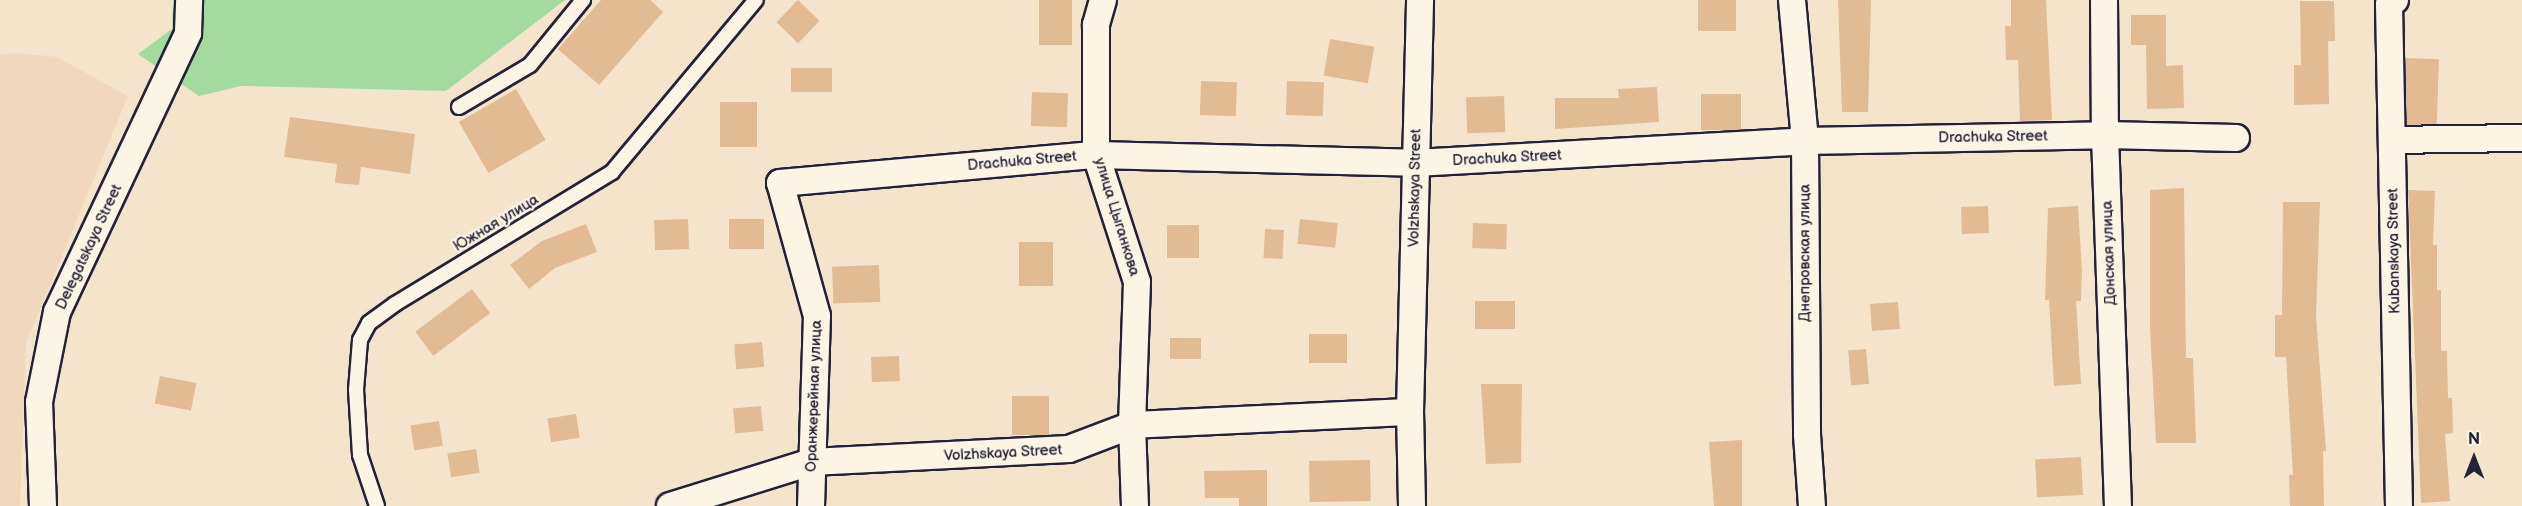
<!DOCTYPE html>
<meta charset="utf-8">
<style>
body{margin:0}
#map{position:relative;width:2522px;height:506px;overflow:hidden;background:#f4e4cc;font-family:"Balsamiq Sans",sans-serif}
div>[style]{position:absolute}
.built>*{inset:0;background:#efd8bb}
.green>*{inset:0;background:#a3db9f}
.building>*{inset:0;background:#e2bb93;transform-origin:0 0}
.roads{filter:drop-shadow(2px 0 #22223b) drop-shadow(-2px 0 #22223b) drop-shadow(0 2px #22223b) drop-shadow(0 -2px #22223b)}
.lane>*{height:14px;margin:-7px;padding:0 7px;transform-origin:7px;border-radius:7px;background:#fcf5e5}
.street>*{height:26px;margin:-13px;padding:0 13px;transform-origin:13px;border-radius:13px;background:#fcf5e5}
span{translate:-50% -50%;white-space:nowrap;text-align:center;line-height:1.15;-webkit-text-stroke:4.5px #fcf5e5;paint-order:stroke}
.street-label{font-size:15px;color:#22223b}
.north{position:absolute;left:2444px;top:428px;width:60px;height:60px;-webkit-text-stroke:4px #fcf5e5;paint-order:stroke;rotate:0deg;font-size:16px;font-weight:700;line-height:24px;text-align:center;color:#22223b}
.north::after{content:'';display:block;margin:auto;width:21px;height:27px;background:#22223b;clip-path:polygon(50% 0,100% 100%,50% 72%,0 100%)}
</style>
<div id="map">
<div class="built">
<div style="clip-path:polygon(17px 53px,57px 57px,128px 96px,26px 343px,20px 506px,0 506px,0 55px)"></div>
</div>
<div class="green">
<div style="clip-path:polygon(173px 0,565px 0,446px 91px,241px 86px,199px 96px,138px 54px,172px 29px)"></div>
</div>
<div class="building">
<div style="clip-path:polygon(601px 0,650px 0,663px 12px,599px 85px,558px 49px)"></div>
<div style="left:798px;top:0;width:30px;height:31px;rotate:44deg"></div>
<div style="left:1039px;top:0;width:33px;height:45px"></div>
<div style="left:1698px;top:0;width:38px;height:31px"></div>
<div style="clip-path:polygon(1838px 0,1871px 0,1868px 112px,1842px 112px)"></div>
<div style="clip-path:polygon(2011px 0,2046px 0,2052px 120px,2020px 121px,2018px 60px,2006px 60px,2005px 26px,2011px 26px)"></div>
<div style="clip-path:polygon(2300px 1px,2334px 1px,2335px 41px,2328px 41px,2329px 104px,2294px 105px,2294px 65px,2301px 65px)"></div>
<div style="clip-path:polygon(2131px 15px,2166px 15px,2166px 66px,2183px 65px,2184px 108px,2147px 109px,2146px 45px,2131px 45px)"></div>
<div style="left:1330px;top:39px;width:45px;height:37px;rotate:10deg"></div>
<div style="left:2405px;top:58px;width:34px;height:67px;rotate:2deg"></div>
<div style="left:832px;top:68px;width:24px;height:41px;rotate:90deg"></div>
<div style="left:1201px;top:81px;width:36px;height:34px;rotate:2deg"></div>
<div style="left:1287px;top:81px;width:37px;height:34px;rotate:2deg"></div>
<div style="clip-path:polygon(1657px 87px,1659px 122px,1555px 129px,1555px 98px,1619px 98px,1618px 89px)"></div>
<div style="left:516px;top:89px;width:59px;height:66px;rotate:60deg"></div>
<div style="left:1032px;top:92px;width:36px;height:34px;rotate:2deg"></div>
<div style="left:1701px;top:94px;width:40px;height:36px"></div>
<div style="left:1504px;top:96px;width:36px;height:38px;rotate:88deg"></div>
<div style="left:720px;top:102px;width:37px;height:45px"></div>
<div style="clip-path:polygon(290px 117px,415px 134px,410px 174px,361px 167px,359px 185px,335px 183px,337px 164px,284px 157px)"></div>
<div style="clip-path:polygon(2184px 188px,2186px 358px,2193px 358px,2196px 443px,2156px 443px,2150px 328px,2150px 190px)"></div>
<div style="clip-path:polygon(2408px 190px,2435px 191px,2433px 245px,2437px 245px,2437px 290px,2441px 290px,2441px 351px,2447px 351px,2448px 398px,2452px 398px,2453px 433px,2445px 434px,2450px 501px,2421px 503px)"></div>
<div style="clip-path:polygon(2283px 202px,2320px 202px,2316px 316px,2326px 451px,2323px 451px,2324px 506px,2290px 506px,2289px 475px,2293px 475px,2286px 357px,2275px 357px,2275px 315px,2282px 315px)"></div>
<div style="left:1988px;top:206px;width:27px;height:27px;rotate:88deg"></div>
<div style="clip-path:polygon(2078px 206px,2082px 271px,2081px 301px,2076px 301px,2081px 384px,2054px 386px,2049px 300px,2045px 300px,2048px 208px)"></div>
<div style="left:688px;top:219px;width:30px;height:34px;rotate:88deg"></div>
<div style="left:764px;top:219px;width:30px;height:35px;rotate:90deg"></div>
<div style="left:1300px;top:219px;width:38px;height:25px;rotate:6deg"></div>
<div style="left:1473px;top:223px;width:34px;height:25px;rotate:2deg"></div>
<div style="clip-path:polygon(586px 224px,597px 252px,555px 268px,529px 289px,510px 265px,542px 241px)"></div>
<div style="left:1167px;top:225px;width:32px;height:33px"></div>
<div style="left:1265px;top:229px;width:19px;height:29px;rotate:3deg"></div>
<div style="left:1019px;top:242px;width:34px;height:44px"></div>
<div style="left:879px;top:265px;width:37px;height:47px;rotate:88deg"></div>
<div style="left:472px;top:289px;width:30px;height:71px;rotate:53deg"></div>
<div style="left:1475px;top:301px;width:40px;height:28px"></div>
<div style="left:1898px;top:302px;width:27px;height:28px;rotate:86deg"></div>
<div style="left:1347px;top:334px;width:29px;height:38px;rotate:90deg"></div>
<div style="left:1201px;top:338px;width:21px;height:31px;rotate:90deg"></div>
<div style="left:762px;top:342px;width:25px;height:28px;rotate:85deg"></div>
<div style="left:1866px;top:349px;width:35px;height:18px;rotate:85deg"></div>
<div style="left:899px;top:356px;width:25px;height:28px;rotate:88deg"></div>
<div style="left:160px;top:376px;width:37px;height:28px;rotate:11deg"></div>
<div style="clip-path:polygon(1481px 384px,1522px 384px,1521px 463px,1486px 464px)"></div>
<div style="left:1012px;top:396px;width:37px;height:39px"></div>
<div style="left:761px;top:406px;width:25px;height:28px;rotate:85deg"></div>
<div style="left:576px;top:414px;width:24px;height:29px;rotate:81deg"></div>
<div style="left:439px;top:421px;width:25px;height:29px;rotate:81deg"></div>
<div style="clip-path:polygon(1742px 440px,1742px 506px,1714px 506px,1709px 442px)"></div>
<div style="left:476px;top:449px;width:24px;height:29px;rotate:81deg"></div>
<div style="left:2081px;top:457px;width:38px;height:46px;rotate:87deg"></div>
<div style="left:1370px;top:460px;width:41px;height:61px;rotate:89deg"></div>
<div style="clip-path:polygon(1267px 470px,1267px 506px,1239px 506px,1239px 498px,1205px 498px,1204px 471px)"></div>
</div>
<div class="roads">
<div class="lane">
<div style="left:459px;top:107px;width:82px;rotate:-30.6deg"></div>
<div style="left:530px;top:65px;width:84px;rotate:-50.8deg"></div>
<div style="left:377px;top:506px;width:54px;rotate:-108.4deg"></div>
<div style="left:360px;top:455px;width:65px;rotate:-93.5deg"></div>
<div style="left:356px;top:390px;width:50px;rotate:-85.4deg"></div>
<div style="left:360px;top:340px;width:19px;rotate:-62deg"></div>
<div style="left:369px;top:323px;width:32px;rotate:-36deg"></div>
<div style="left:395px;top:304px;width:254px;rotate:-31.3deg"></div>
<div style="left:612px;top:172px;width:224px;rotate:-50.1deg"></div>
</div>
<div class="street">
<div style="left:1103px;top:0;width:26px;rotate:106deg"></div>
<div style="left:1096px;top:25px;width:130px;rotate:90deg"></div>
<div style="left:1096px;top:155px;width:133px;rotate:72.1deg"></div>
<div style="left:1137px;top:282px;width:143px;rotate:92deg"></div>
<div style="left:1132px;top:425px;width:81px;rotate:87.9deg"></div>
<div style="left:1792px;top:0;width:142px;rotate:84.7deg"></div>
<div style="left:1805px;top:141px;width:294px;rotate:89.6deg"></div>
<div style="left:1807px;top:435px;width:71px;rotate:86deg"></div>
<div style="left:2104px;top:0;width:135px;rotate:89.6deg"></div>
<div style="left:2105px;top:135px;width:371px;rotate:88deg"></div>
<div style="left:2395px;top:0;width:7px;rotate:146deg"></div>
<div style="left:2389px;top:4px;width:502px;rotate:88.86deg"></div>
<div style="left:2392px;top:140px;width:130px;rotate:-0.9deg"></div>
<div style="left:43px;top:506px;width:104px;rotate:-92.2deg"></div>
<div style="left:39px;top:402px;width:92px;rotate:-78.7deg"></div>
<div style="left:57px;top:312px;width:308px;rotate:-64.8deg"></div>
<div style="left:188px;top:33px;width:33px;rotate:-88deg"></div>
<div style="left:670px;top:506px;width:148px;rotate:-17.3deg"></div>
<div style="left:811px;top:462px;width:258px;rotate:-2.9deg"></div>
<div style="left:1069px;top:449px;width:67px;rotate:-20.9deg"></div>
<div style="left:1132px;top:425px;width:278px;rotate:-2.7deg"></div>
<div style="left:811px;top:506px;width:190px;rotate:-88.2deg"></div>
<div style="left:817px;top:316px;width:138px;rotate:-105.5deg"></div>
<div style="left:780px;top:183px;width:317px;rotate:-5.1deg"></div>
<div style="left:1096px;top:155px;width:319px;rotate:1.4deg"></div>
<div style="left:1415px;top:163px;width:391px;rotate:-3.2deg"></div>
<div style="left:1805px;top:141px;width:300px;rotate:-1.1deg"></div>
<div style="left:2105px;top:135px;width:131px;rotate:1.3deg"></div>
<div style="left:1412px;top:506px;width:94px;rotate:-91.2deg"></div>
<div style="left:1410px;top:412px;width:412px;rotate:-88.6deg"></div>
</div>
</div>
<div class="street-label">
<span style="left:1993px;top:137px;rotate:-1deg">Drachuka Street</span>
<span style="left:1507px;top:158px;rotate:-3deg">Drachuka Street</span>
<span style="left:1022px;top:161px;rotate:-5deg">Drachuka Street</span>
<span style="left:1415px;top:188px;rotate:-89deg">Volzhskaya Street</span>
<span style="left:1117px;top:217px;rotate:73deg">улица Цыганкова</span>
<span style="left:496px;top:223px;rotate:-31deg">Южная улица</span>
<span style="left:89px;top:247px;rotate:-65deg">Delegatskaya Street</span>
<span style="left:2394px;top:251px;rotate:-91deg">Kubanskaya Street</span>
<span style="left:1805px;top:253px;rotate:-90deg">Днепровская улица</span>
<span style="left:2109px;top:253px;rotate:-92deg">Донская улица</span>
<span style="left:814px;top:396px;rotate:-88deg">Оранжерейная улица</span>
<span style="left:1003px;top:453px;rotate:-3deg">Volzhskaya Street</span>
</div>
<div class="north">N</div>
</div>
